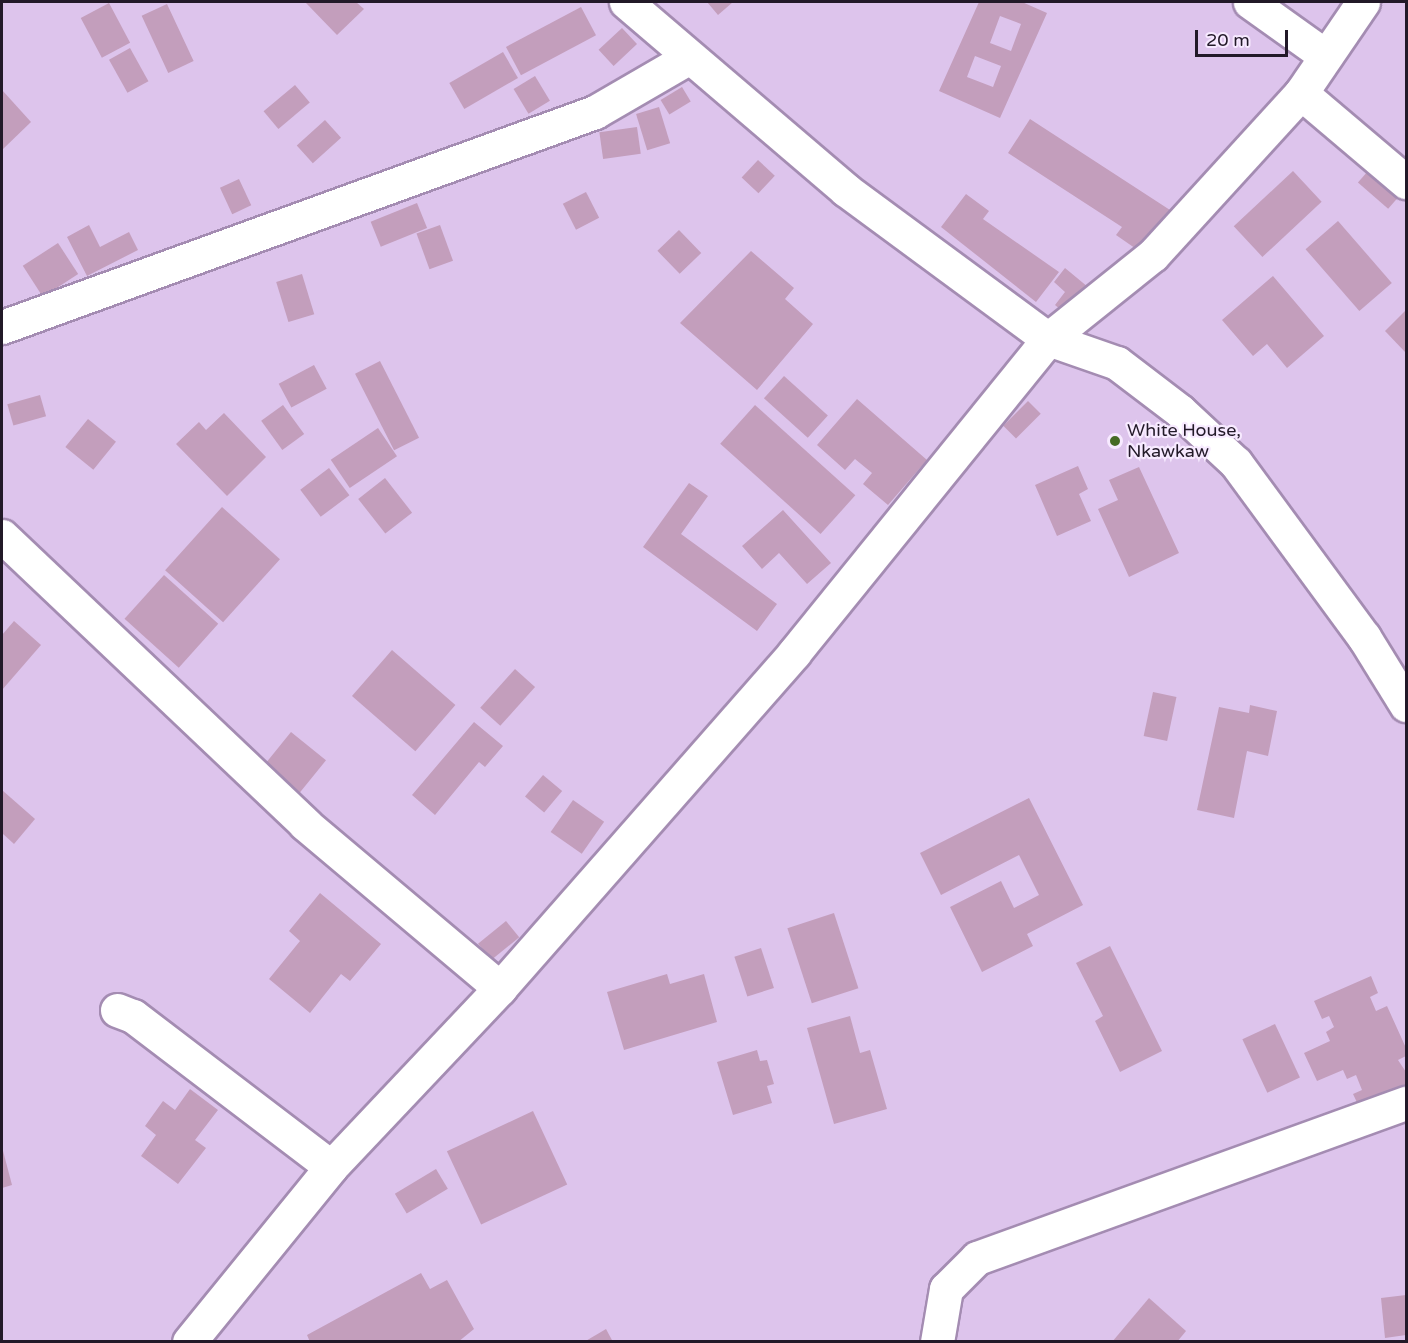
<!DOCTYPE html>
<style>
body{margin:0}
#map{position:relative;width:1408px;height:1343px;overflow:hidden;background:#ddc4ec;font-family:"Varela Round",sans-serif}
div>[style]{position:absolute}
.building>*{inset:0;background:#c39ebc;transform-origin:0 0}
.roads{filter:drop-shadow(2px 0 #a48cb2) drop-shadow(-2px 0 #a48cb2) drop-shadow(0 2px #a48cb2) drop-shadow(0 -2px #a48cb2)}
.minor>*{height:33px;margin:-16.5px;padding:0 16.5px;transform-origin:16.5px;border-radius:16.5px;background:#fff}
.dots>*{width:16px;height:16px;translate:-50% -50%;box-sizing:border-box;border:3px solid #f7eaff;border-radius:50%}
span{translate:-50% -50%;white-space:nowrap;text-align:center;line-height:1.15;-webkit-text-stroke:4.5px #f7eaff;paint-order:stroke}
.poi-label{font-size:18px;color:#221928}
.left{translate:0 -50%;text-align:left}
.frame{position:absolute;inset:0;border:3px solid #221928;pointer-events:none}
.scale{position:absolute;left:1195px;top:30px;width:93px;height:27px;box-sizing:border-box;border:3px solid #221928;border-top:0;padding-left:8px;font-size:18px;line-height:21px;white-space:nowrap;color:#221928;-webkit-text-stroke:4px #f7eaff;paint-order:stroke}
</style>
<div id="map">
<div class="building">
<div style="clip-path:polygon(305px 2px,356px 2px,364px 9px,337px 35px)"></div>
<div style="clip-path:polygon(707px 2px,733px 2px,718px 15px)"></div>
<div style="clip-path:polygon(evenodd,979px 2px,1022px 2px,1047px 13px,1000px 118px,939px 91px,979px 2px,1000px 16px,1021px 24px,1011px 51px,990px 43px,1000px 16px,979px 2px,975px 56px,1001px 66px,993px 87px,967px 77px,975px 56px)"></div>
<div style="left:109px;top:3px;width:45px;height:32px;rotate:62deg"></div>
<div style="left:167px;top:4px;width:63px;height:28px;rotate:65deg"></div>
<div style="left:581px;top:7px;width:32px;height:85px;rotate:62deg"></div>
<div style="left:622px;top:28px;width:22px;height:32px;rotate:47deg"></div>
<div style="left:130px;top:48px;width:38px;height:24px;rotate:61deg"></div>
<div style="left:503px;top:52px;width:30px;height:62px;rotate:60deg"></div>
<div style="left:535px;top:76px;width:29px;height:25px;rotate:59deg"></div>
<div style="left:295px;top:85px;width:23px;height:41px;rotate:50deg"></div>
<div style="left:682px;top:87px;width:17px;height:25px;rotate:59deg"></div>
<div style="clip-path:polygon(2px 90px,31px 122px,2px 150px)"></div>
<div style="left:659px;top:107px;width:38px;height:24px;rotate:73deg"></div>
<div style="clip-path:polygon(1030px 119px,1170px 210px,1142px 253px,1116px 235px,1122px 227px,1008px 153px)"></div>
<div style="left:325px;top:120px;width:24px;height:38px;rotate:48deg"></div>
<div style="left:637px;top:127px;width:27px;height:38px;rotate:82deg"></div>
<div style="left:758px;top:160px;width:23px;height:24px;rotate:43deg"></div>
<div style="left:1375px;top:163px;width:40px;height:26px;rotate:41deg"></div>
<div style="left:1293px;top:171px;width:42px;height:81px;rotate:47deg"></div>
<div style="left:239px;top:179px;width:29px;height:21px;rotate:65deg"></div>
<div style="left:586px;top:192px;width:29px;height:26px;rotate:63deg"></div>
<div style="clip-path:polygon(966px 194px,989px 211px,983px 219px,1059px 272px,1036px 302px,941px 227px)"></div>
<div style="left:417px;top:203px;width:27px;height:50px;rotate:68deg"></div>
<div style="left:1338px;top:221px;width:82px;height:43px;rotate:49deg"></div>
<div style="clip-path:polygon(89px 225px,100px 247px,129px 232px,138px 250px,87px 276px,67px 237px)"></div>
<div style="left:440px;top:225px;width:38px;height:25px;rotate:70deg"></div>
<div style="left:679px;top:230px;width:32px;height:30px;rotate:46deg"></div>
<div style="left:58px;top:243px;width:37px;height:42px;rotate:57deg"></div>
<div style="clip-path:polygon(751px 251px,794px 288px,785px 299px,813px 324px,757px 390px,680px 323px)"></div>
<div style="clip-path:polygon(1065px 268px,1094px 292px,1072px 319px,1055px 305px,1065px 292px,1054px 282px)"></div>
<div style="left:302px;top:274px;width:42px;height:27px;rotate:73deg"></div>
<div style="clip-path:polygon(1273px 276px,1324px 336px,1287px 368px,1267px 344px,1253px 356px,1222px 320px)"></div>
<div style="clip-path:polygon(1406px 310px,1406px 353px,1385px 331px)"></div>
<div style="left:380px;top:361px;width:86px;height:28px;rotate:63deg"></div>
<div style="left:314px;top:365px;width:27px;height:40px;rotate:62deg"></div>
<div style="left:784px;top:376px;width:59px;height:30px;rotate:42deg"></div>
<div style="left:40px;top:395px;width:22px;height:34px;rotate:74deg"></div>
<div style="clip-path:polygon(857px 399px,927px 460px,888px 505px,863px 484px,872px 473px,855px 459px,845px 470px,817px 445px)"></div>
<div style="left:1028px;top:401px;width:18px;height:35px;rotate:45deg"></div>
<div style="left:283px;top:405px;width:36px;height:27px;rotate:54deg"></div>
<div style="left:755px;top:405px;width:135px;height:52px;rotate:42deg"></div>
<div style="clip-path:polygon(224px 413px,266px 457px,227px 496px,176px 444px,199px 422px,206px 430px)"></div>
<div style="left:88px;top:419px;width:36px;height:36px;rotate:39deg"></div>
<div style="left:378px;top:428px;width:34px;height:57px;rotate:56deg"></div>
<div style="clip-path:polygon(1078px 466px,1088px 489px,1079px 494px,1091px 521px,1057px 536px,1035px 485px)"></div>
<div style="clip-path:polygon(1139px 467px,1179px 553px,1129px 577px,1098px 509px,1118px 500px,1109px 480px)"></div>
<div style="left:329px;top:468px;width:34px;height:36px;rotate:53deg"></div>
<div style="left:385px;top:478px;width:44px;height:34px;rotate:52deg"></div>
<div style="clip-path:polygon(689px 483px,708px 496px,681px 534px,777px 604px,757px 631px,643px 547px)"></div>
<div style="left:222px;top:507px;width:78px;height:85px;rotate:42deg"></div>
<div style="clip-path:polygon(783px 510px,831px 563px,807px 584px,779px 553px,762px 569px,742px 546px)"></div>
<div style="left:164px;top:575px;width:73px;height:59px;rotate:42deg"></div>
<div style="clip-path:polygon(14px 621px,41px 645px,2px 690px,2px 635px)"></div>
<div style="left:392px;top:650px;width:84px;height:61px;rotate:41deg"></div>
<div style="left:515px;top:669px;width:27px;height:52px;rotate:42deg"></div>
<div style="left:1153px;top:692px;width:24px;height:45px;rotate:12deg"></div>
<div style="clip-path:polygon(1250px 705px,1277px 711px,1268px 756px,1247px 751px,1234px 818px,1197px 810px,1219px 707px,1249px 713px)"></div>
<div style="clip-path:polygon(474px 722px,503px 746px,485px 767px,479px 762px,435px 815px,412px 795px)"></div>
<div style="left:291px;top:732px;width:45px;height:48px;rotate:39deg"></div>
<div style="left:543px;top:775px;width:25px;height:28px;rotate:40deg"></div>
<div style="clip-path:polygon(2px 790px,35px 819px,14px 844px,2px 833px)"></div>
<div style="clip-path:polygon(1029px 798px,1083px 905px,1027px 934px,1033px 946px,982px 972px,950px 907px,1001px 881px,1014px 908px,1039px 895px,1019px 855px,941px 895px,920px 853px)"></div>
<div style="left:573px;top:800px;width:38px;height:39px;rotate:35deg"></div>
<div style="clip-path:polygon(320px 893px,381px 944px,350px 981px,341px 974px,310px 1013px,269px 979px,300px 941px,289px 931px)"></div>
<div style="left:834px;top:913px;width:79px;height:49px;rotate:72deg"></div>
<div style="left:506px;top:921px;width:21px;height:36px;rotate:51deg"></div>
<div style="clip-path:polygon(1110px 946px,1162px 1051px,1120px 1072px,1095px 1021px,1103px 1016px,1076px 963px)"></div>
<div style="left:761px;top:948px;width:42px;height:28px;rotate:72deg"></div>
<div style="clip-path:polygon(667px 974px,670px 984px,704px 974px,717px 1022px,624px 1050px,607px 992px)"></div>
<div style="clip-path:polygon(1371px 976px,1378px 993px,1370px 997px,1376px 1011px,1387px 1006px,1406px 1048px,1406px 1056px,1398px 1060px,1406px 1072px,1406px 1093px,1362px 1113px,1353px 1094px,1362px 1090px,1356px 1075px,1347px 1079px,1343px 1070px,1317px 1081px,1304px 1053px,1330px 1041px,1326px 1032px,1334px 1027px,1329px 1016px,1322px 1019px,1314px 1001px)"></div>
<div style="clip-path:polygon(850px 1016px,860px 1053px,870px 1050px,887px 1109px,834px 1124px,807px 1028px)"></div>
<div style="left:1275px;top:1024px;width:59px;height:36px;rotate:65deg"></div>
<div style="clip-path:polygon(757px 1050px,760px 1061px,767px 1060px,774px 1084px,767px 1086px,772px 1103px,733px 1115px,717px 1062px)"></div>
<div style="clip-path:polygon(190px 1089px,218px 1110px,195px 1140px,206px 1148px,178px 1184px,141px 1156px,156px 1135px,145px 1126px,163px 1101px,175px 1110px)"></div>
<div style="left:533px;top:1111px;width:81px;height:95px;rotate:65deg"></div>
<div style="clip-path:polygon(2px 1147px,12px 1185px,2px 1188px)"></div>
<div style="left:436px;top:1169px;width:23px;height:48px;rotate:59deg"></div>
<div style="clip-path:polygon(421px 1273px,430px 1289px,447px 1280px,474px 1329px,458px 1342px,310px 1342px,307px 1335px)"></div>
<div style="clip-path:polygon(1406px 1295px,1406px 1335px,1385px 1338px,1381px 1298px)"></div>
<div style="clip-path:polygon(1149px 1298px,1186px 1331px,1177px 1342px,1112px 1342px)"></div>
<div style="clip-path:polygon(606px 1329px,613px 1342px,584px 1342px)"></div>
</div>
<div class="roads">
<div class="minor">
<div style="left:626px;top:2px;width:289px;rotate:40.5deg"></div>
<div style="left:846px;top:190px;width:251px;rotate:36.4deg"></div>
<div style="left:1048px;top:339px;width:73px;rotate:19.2deg"></div>
<div style="left:1117px;top:363px;width:79px;rotate:37.3deg"></div>
<div style="left:1180px;top:411px;width:76px;rotate:42.9deg"></div>
<div style="left:1236px;top:463px;width:216px;rotate:53.7deg"></div>
<div style="left:1364px;top:637px;width:80px;rotate:58.3deg"></div>
<div style="left:1250px;top:2px;width:90px;rotate:35.5deg"></div>
<div style="left:1301px;top:93px;width:138px;rotate:40.3deg"></div>
<div style="left:2px;top:327px;width:631px;rotate:-19.93deg"></div>
<div style="left:595px;top:112px;width:108px;rotate:-30.1deg"></div>
<div style="left:2px;top:536px;width:418px;rotate:43.5deg"></div>
<div style="left:305px;top:824px;width:255px;rotate:40.1deg"></div>
<div style="left:117px;top:1010px;width:17px;rotate:21deg"></div>
<div style="left:133px;top:1016px;width:249px;rotate:37.3deg"></div>
<div style="left:189px;top:1342px;width:225px;rotate:-50.9deg"></div>
<div style="left:331px;top:1167px;width:246px;rotate:-46.6deg"></div>
<div style="left:500px;top:988px;width:446px;rotate:-48.7deg"></div>
<div style="left:794px;top:653px;width:404px;rotate:-51deg"></div>
<div style="left:1048px;top:339px;width:134px;rotate:-38.7deg"></div>
<div style="left:1153px;top:255px;width:219px;rotate:-47.6deg"></div>
<div style="left:1301px;top:93px;width:110px;rotate:-55.7deg"></div>
<div style="left:937px;top:1342px;width:54px;rotate:-80.4deg"></div>
<div style="left:946px;top:1289px;width:44px;rotate:-45deg"></div>
<div style="left:977px;top:1258px;width:456px;rotate:-19.9deg"></div>
</div>
</div>
<div class="dots">
<div style="left:1115px;top:441px;background:#466b25"></div>
</div>
<div class="poi-label">
<span class="left" style="left:1127px;top:441px">White House,<br>Nkawkaw</span>
</div>
<div class="frame"></div>
<div class="scale">20 m</div>
</div>
